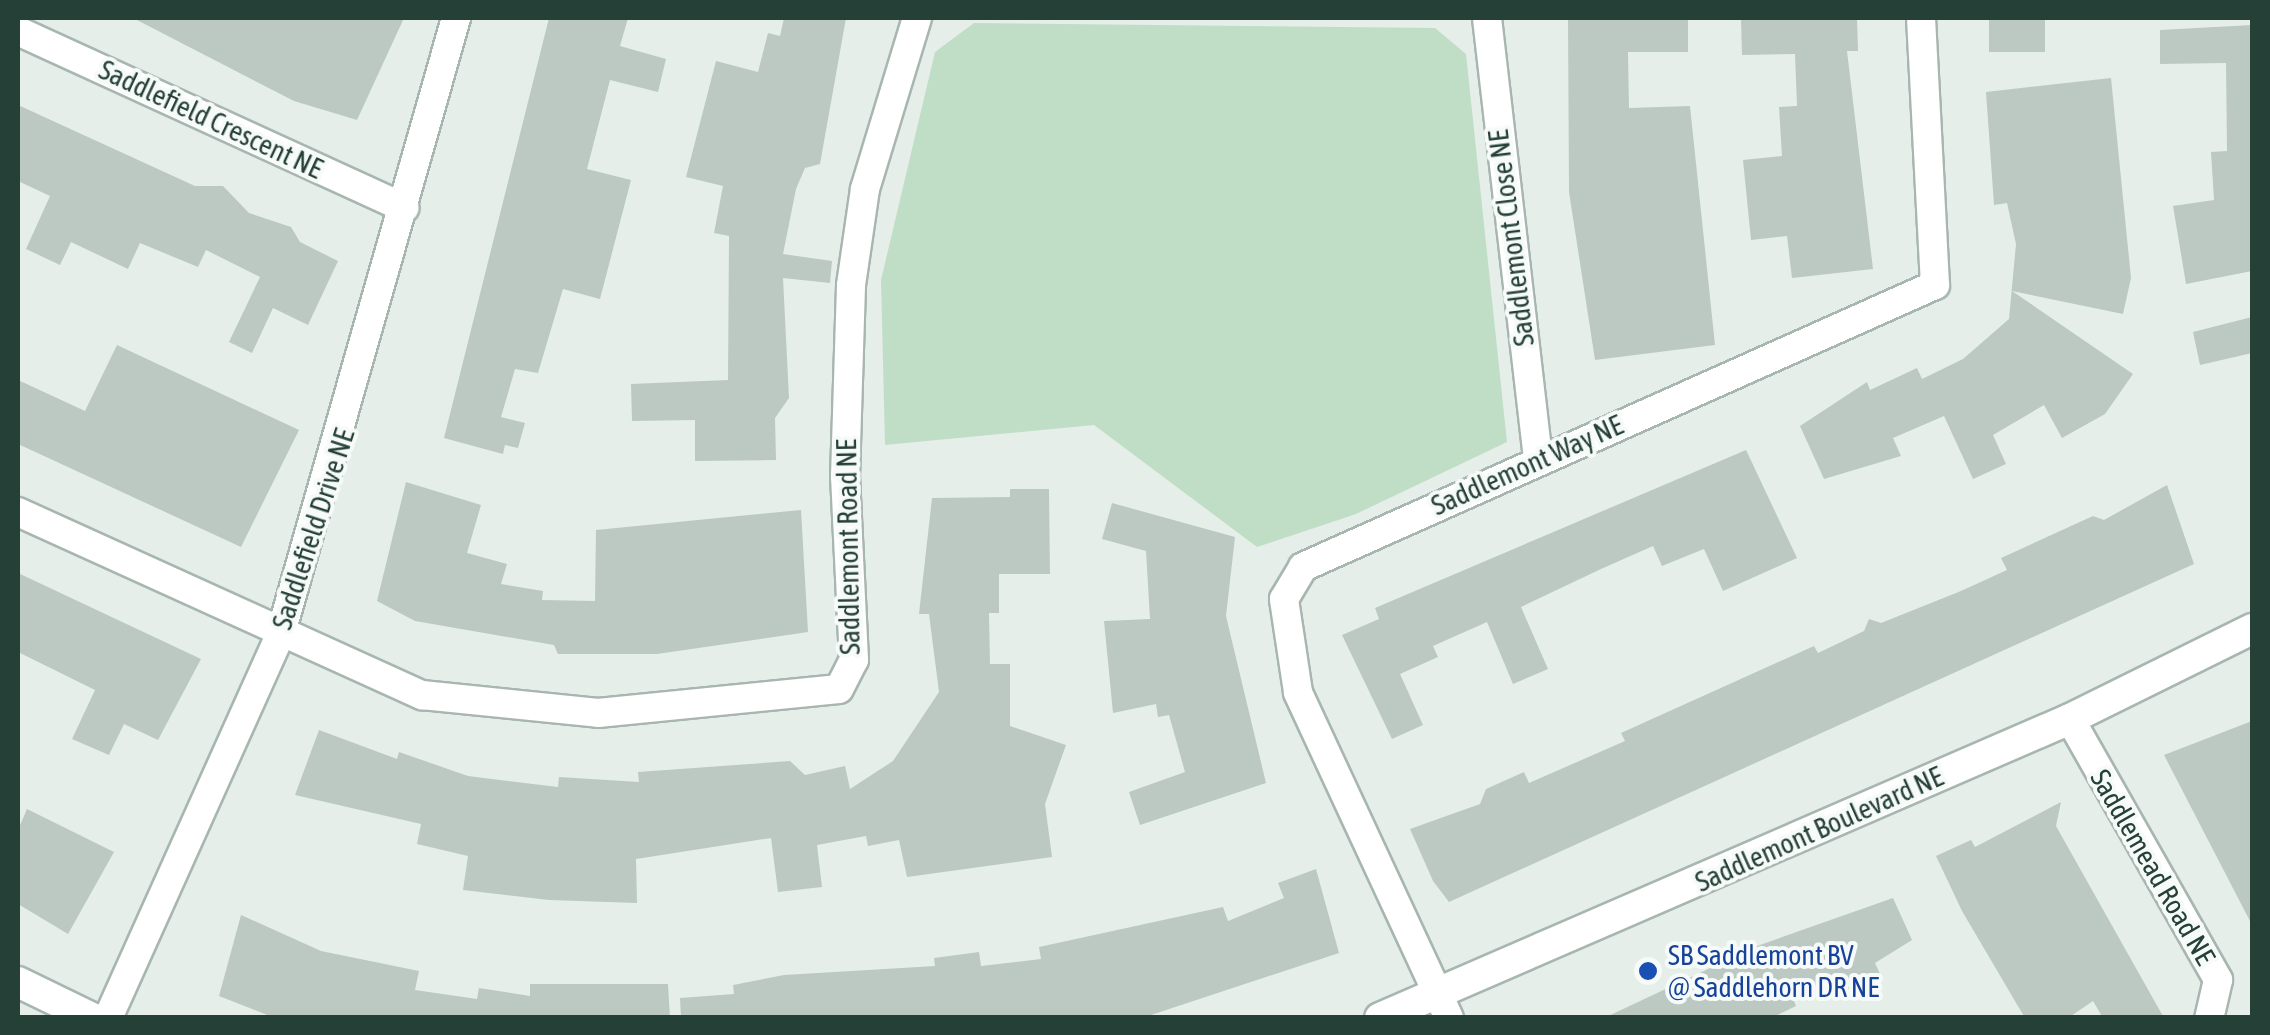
<!DOCTYPE html>
<style>
body{margin:0}
#map{position:relative;width:2270px;height:1035px;overflow:hidden;background:#e6eeea;font-family:"Asap Condensed",sans-serif}
div>[style]{position:absolute}
.green>*{inset:0;background:#bfdec5}
.building>*{inset:0;background:#bbc9c2;transform-origin:0 0}
.roads{filter:drop-shadow(2px 0 #a8b6b1) drop-shadow(-2px 0 #a8b6b1) drop-shadow(0 2px #a8b6b1) drop-shadow(0 -2px #a8b6b1)}
.minor>*{height:28px;margin:-14px;padding:0 14px;transform-origin:14px;border-radius:14px;background:#fff}
.tertiary>*{height:30px;margin:-15px;padding:0 15px;transform-origin:15px;border-radius:15px;background:#fff}
.dots>*{width:28px;height:28px;translate:-50% -50%;box-sizing:border-box;border:5px solid #f6faf8;border-radius:50%}
span{translate:-50% -50%;white-space:nowrap;text-align:center;line-height:1.15;-webkit-text-stroke:8px #f6faf8;paint-order:stroke}
.street-label{font-size:28px;color:#254037}
.transit-label{font-size:28px;color:#164399}
.left{translate:0 -50%;text-align:left}
.frame{position:absolute;inset:0;border:20px solid #254037;pointer-events:none}
</style>
<div id="map">
<div class="green">
<div style="clip-path:polygon(974px 23px,1435px 28px,1466px 54px,1507px 442px,1356px 514px,1257px 547px,1094px 425px,885px 445px,881px 280px,935px 52px)"></div>
</div>
<div class="building">
<div style="clip-path:polygon(133px 18px,404px 18px,357px 120px,294px 101px)"></div>
<div style="clip-path:polygon(549px 18px,628px 18px,620px 46px,666px 59px,658px 92px,610px 80px,587px 169px,631px 180px,600px 299px,563px 289px,538px 373px,515px 369px,501px 417px,525px 423px,518px 448px,505px 445px,503px 454px,444px 438px)"></div>
<div style="clip-path:polygon(784px 18px,846px 18px,820px 164px,805px 168px,796px 189px,783px 254px,832px 261px,830px 283px,783px 278px,789px 398px,775px 418px,776px 460px,695px 461px,695px 420px,632px 421px,631px 384px,728px 380px,729px 236px,714px 233px,723px 186px,686px 177px,716px 61px,758px 72px,768px 33px,780px 36px)"></div>
<div style="clip-path:polygon(1568px 18px,1688px 18px,1688px 52px,1628px 52px,1629px 108px,1690px 106px,1715px 345px,1595px 360px,1569px 192px)"></div>
<div style="clip-path:polygon(1741px 18px,1857px 18px,1858px 51px,1847px 51px,1873px 269px,1792px 278px,1787px 236px,1751px 240px,1743px 160px,1782px 156px,1779px 107px,1797px 106px,1795px 54px,1742px 55px)"></div>
<div style="left:1989px;top:18px;width:56px;height:34px"></div>
<div style="clip-path:polygon(2252px 25px,2252px 271px,2186px 284px,2173px 206px,2214px 200px,2211px 152px,2227px 151px,2226px 63px,2160px 64px,2160px 30px)"></div>
<div style="clip-path:polygon(2111px 78px,2131px 278px,2123px 314px,2012px 291px,2133px 374px,2105px 414px,2062px 438px,2044px 405px,1993px 435px,2006px 464px,1973px 479px,1944px 416px,1893px 438px,1901px 456px,1824px 479px,1800px 426px,1867px 382px,1870px 390px,1917px 368px,1922px 379px,1963px 359px,2009px 319px,2016px 244px,2007px 203px,1994px 205px,1986px 92px)"></div>
<div style="clip-path:polygon(18px 105px,195px 186px,223px 186px,249px 213px,291px 227px,300px 242px,338px 261px,308px 325px,273px 308px,252px 353px,229px 342px,260px 277px,206px 250px,198px 267px,140px 243px,128px 269px,71px 242px,60px 265px,26px 249px,50px 196px,18px 181px)"></div>
<div style="clip-path:polygon(2252px 317px,2252px 353px,2200px 365px,2193px 332px)"></div>
<div style="clip-path:polygon(117px 345px,299px 430px,241px 547px,18px 444px,18px 380px,85px 411px)"></div>
<div style="clip-path:polygon(1746px 450px,1797px 558px,1723px 591px,1704px 549px,1662px 566px,1653px 546px,1601px 569px,1521px 607px,1548px 669px,1513px 684px,1487px 622px,1433px 646px,1438px 657px,1400px 674px,1423px 725px,1392px 739px,1342px 635px,1379px 619px,1375px 608px)"></div>
<div style="clip-path:polygon(406px 482px,481px 505px,467px 553px,507px 564px,501px 584px,543px 591px,542px 600px,595px 601px,596px 530px,801px 510px,808px 632px,657px 654px,558px 654px,554px 645px,415px 621px,377px 601px)"></div>
<div style="clip-path:polygon(2167px 485px,2194px 564px,1449px 902px,1433px 881px,1410px 829px,1480px 804px,1486px 789px,1524px 772px,1529px 783px,1625px 741px,1621px 733px,1814px 646px,1818px 653px,1864px 631px,1869px 619px,1881px 623px,1961px 591px,2007px 570px,2001px 558px,2093px 516px,2104px 520px)"></div>
<div style="clip-path:polygon(1010px 489px,1049px 489px,1050px 574px,999px 574px,999px 613px,989px 613px,990px 664px,1010px 664px,1010px 726px,1066px 745px,1045px 804px,1052px 857px,907px 877px,899px 840px,868px 846px,866px 836px,817px 845px,822px 887px,778px 892px,771px 838px,636px 859px,637px 903px,549px 900px,463px 890px,468px 856px,417px 844px,421px 824px,295px 795px,319px 730px,397px 759px,399px 752px,468px 776px,558px 787px,559px 777px,639px 782px,638px 772px,790px 761px,805px 775px,845px 766px,850px 789px,893px 761px,939px 692px,929px 614px,919px 614px,932px 498px,1010px 497px)"></div>
<div style="clip-path:polygon(1112px 503px,1235px 537px,1226px 616px,1266px 783px,1140px 825px,1129px 792px,1185px 772px,1169px 715px,1158px 717px,1156px 704px,1113px 713px,1104px 621px,1150px 619px,1146px 551px,1102px 539px)"></div>
<div style="clip-path:polygon(18px 573px,201px 659px,158px 740px,124px 724px,109px 755px,72px 739px,95px 690px,18px 652px)"></div>
<div style="clip-path:polygon(2252px 721px,2252px 925px,2164px 755px)"></div>
<div style="clip-path:polygon(2061px 802px,2056px 826px,2164px 1018px,2103px 1018px,2093px 1001px,2068px 1018px,2025px 1018px,1962px 911px,1936px 856px,1971px 840px,1975px 847px)"></div>
<div style="clip-path:polygon(27px 809px,114px 852px,68px 934px,18px 904px,18px 830px)"></div>
<div style="clip-path:polygon(1316px 869px,1339px 953px,1142px 1018px,681px 1018px,680px 998px,734px 994px,733px 985px,784px 975px,935px 966px,934px 958px,979px 952px,981px 966px,1041px 959px,1039px 947px,1223px 907px,1228px 921px,1284px 898px,1278px 883px)"></div>
<div style="clip-path:polygon(1893px 898px,1912px 940px,1875px 963px,1882px 978px,1847px 995px,1838px 975px,1792px 996px,1796px 1006px,1771px 1018px,1604px 1018px,1757px 946px)"></div>
<div style="clip-path:polygon(241px 915px,321px 951px,419px 971px,415px 990px,477px 999px,479px 988px,530px 996px,530px 984px,668px 984px,670px 1018px,275px 1018px,219px 996px)"></div>
</div>
<div class="roads">
<div class="minor">
<div style="left:1487px;top:18px;width:443px;rotate:83.4deg"></div>
<div style="left:18px;top:31px;width:425px;rotate:24.6deg"></div>
<div style="left:18px;top:512px;width:444px;rotate:24.4deg"></div>
<div style="left:422px;top:695px;width:177px;rotate:5.8deg"></div>
<div style="left:598px;top:713px;width:242px;rotate:-5.7deg"></div>
<div style="left:839px;top:689px;width:33px;rotate:-63deg"></div>
<div style="left:854px;top:660px;width:183px;rotate:-92.8deg"></div>
<div style="left:845px;top:477px;width:192px;rotate:-88.2deg"></div>
<div style="left:851px;top:285px;width:97px;rotate:-81.7deg"></div>
<div style="left:865px;top:189px;width:179px;rotate:-73.1deg"></div>
<div style="left:2070px;top:719px;width:300px;rotate:60.4deg"></div>
<div style="left:2218px;top:980px;width:39px;rotate:103deg"></div>
<div style="left:108px;top:1018px;width:419px;rotate:-65.8deg"></div>
<div style="left:280px;top:636px;width:643px;rotate:-74.1deg"></div>
<div style="left:1449px;top:1018px;width:359px;rotate:-114.9deg"></div>
<div style="left:1298px;top:692px;width:94px;rotate:-98.6deg"></div>
<div style="left:1284px;top:599px;width:37px;rotate:-59deg"></div>
<div style="left:1303px;top:567px;width:692px;rotate:-24.05deg"></div>
<div style="left:1935px;top:285px;width:267px;rotate:-93deg"></div>
</div>
<div class="tertiary">
<div style="left:18px;top:982px;width:82px;rotate:25.9deg"></div>
<div style="left:1380px;top:1018px;width:752px;rotate:-23.43deg"></div>
<div style="left:2070px;top:719px;width:203px;rotate:-26.3deg"></div>
</div>
</div>
<div class="dots">
<div style="left:1648px;top:971px;background:#1a4fb4"></div>
</div>
<div class="street-label">
<span style="left:211px;top:119px;rotate:25deg">Saddlefield Crescent NE</span>
<span style="left:1511px;top:238px;rotate:-97deg">Saddlemont Close NE</span>
<span style="left:1527px;top:465px;rotate:-24deg">Saddlemont Way NE</span>
<span style="left:313px;top:529px;rotate:-72deg">Saddlefield Drive NE</span>
<span style="left:848px;top:547px;rotate:-91deg">Saddlemont Road NE</span>
<span style="left:1819px;top:829px;rotate:-24deg">Saddlemont Boulevard NE</span>
<span style="left:2153px;top:867px;rotate:60deg">Saddlemead Road NE</span>
</div>
<div class="transit-label">
<span class="left" style="left:1668px;top:971px">SB Saddlemont BV<br>@ Saddlehorn DR NE</span>
</div>
<div class="frame"></div>
</div>
